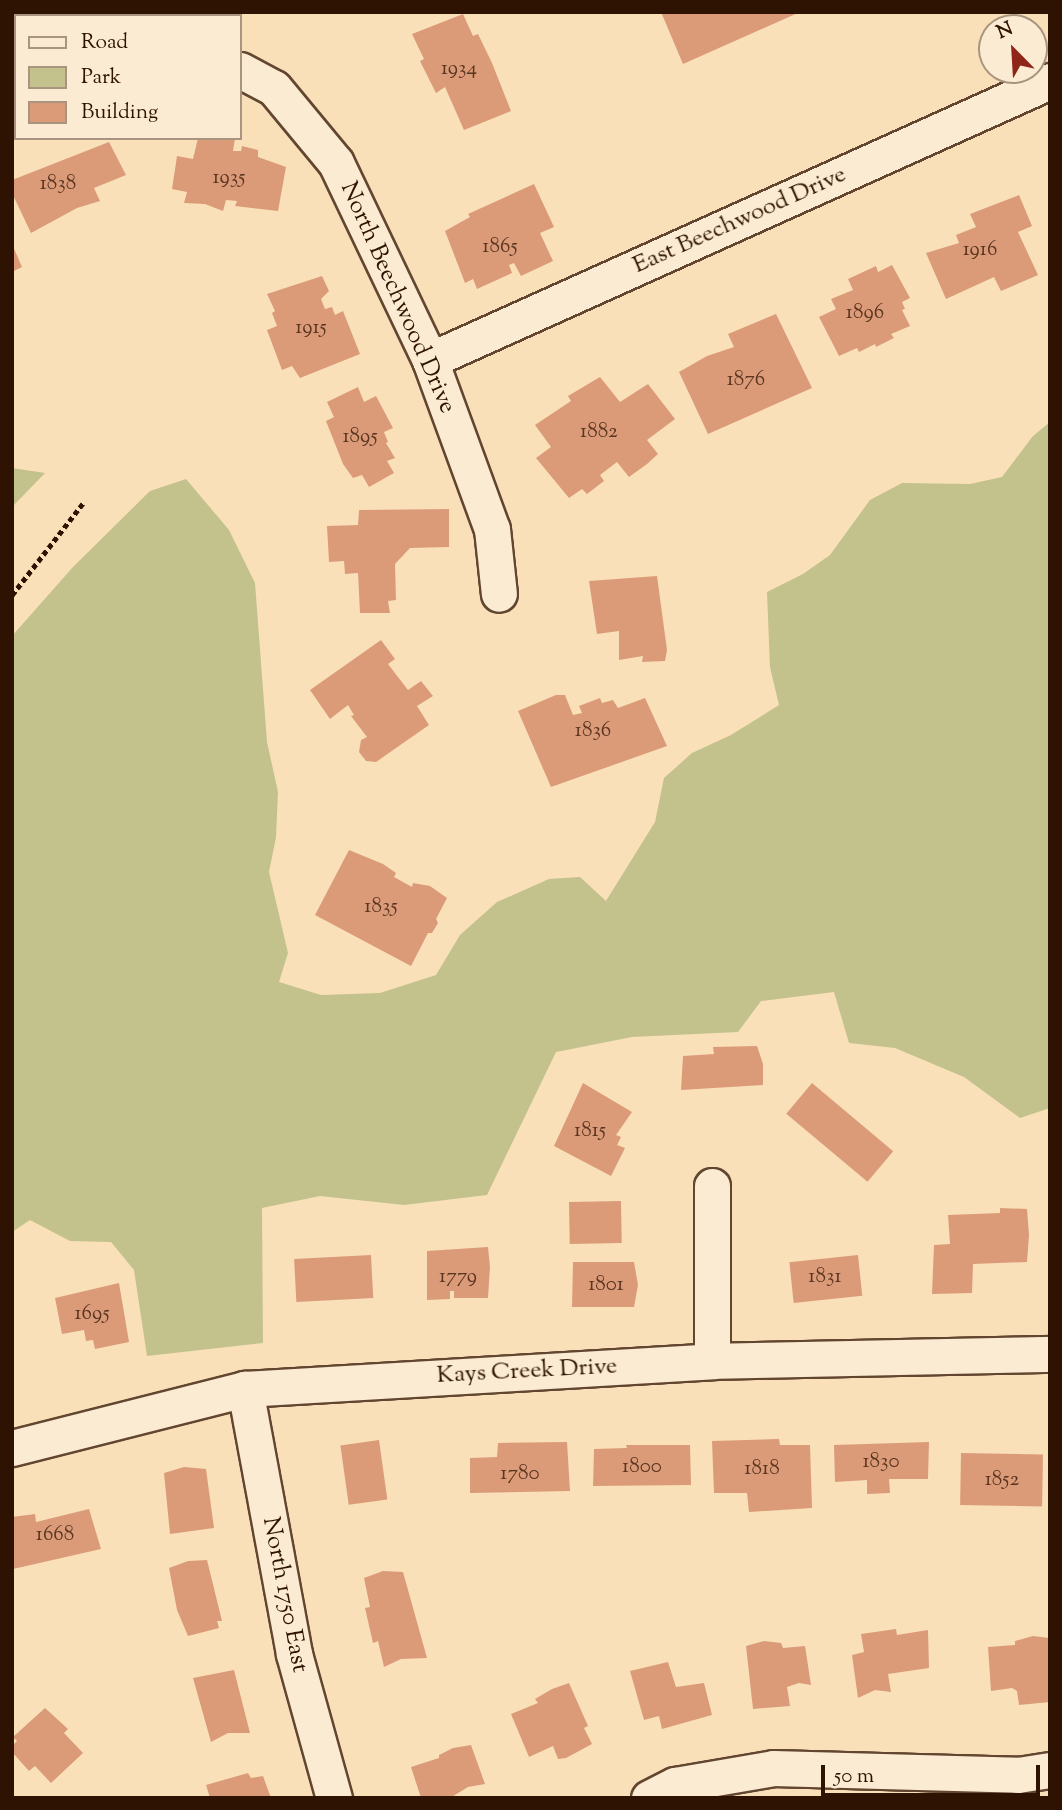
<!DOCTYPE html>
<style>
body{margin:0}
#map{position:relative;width:1062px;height:1810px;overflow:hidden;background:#f9e0b9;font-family:"Sorts Mill Goudy",serif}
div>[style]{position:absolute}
.green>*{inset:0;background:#c3c18c}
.building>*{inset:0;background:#db9b79;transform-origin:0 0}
.path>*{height:4.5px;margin-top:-2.25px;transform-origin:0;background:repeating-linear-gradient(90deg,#2f1302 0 5px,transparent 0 8.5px)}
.roads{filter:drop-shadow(2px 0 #624630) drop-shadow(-2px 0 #624630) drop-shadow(0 2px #624630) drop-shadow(0 -2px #624630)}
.minor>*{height:35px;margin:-17.5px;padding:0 17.5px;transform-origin:17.5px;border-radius:17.5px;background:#fbebd2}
span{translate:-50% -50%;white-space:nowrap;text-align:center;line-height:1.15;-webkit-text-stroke:5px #fbebd2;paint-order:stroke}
.number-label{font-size:21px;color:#5a3520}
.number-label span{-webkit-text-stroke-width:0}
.street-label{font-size:24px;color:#2f1302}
.frame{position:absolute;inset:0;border:14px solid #2f1302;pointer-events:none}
.legend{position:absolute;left:14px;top:14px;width:228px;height:126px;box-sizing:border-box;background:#fbebd2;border:2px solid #a9957f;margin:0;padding:9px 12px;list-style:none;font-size:21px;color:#2f1302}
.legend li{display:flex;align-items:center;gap:14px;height:35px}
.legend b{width:35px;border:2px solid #a9957f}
.north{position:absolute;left:978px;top:14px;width:70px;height:70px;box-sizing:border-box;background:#fbebd2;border:2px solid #a9957f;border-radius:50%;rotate:336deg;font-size:19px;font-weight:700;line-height:28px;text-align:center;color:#2f1302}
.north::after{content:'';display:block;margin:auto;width:24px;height:32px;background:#8f2418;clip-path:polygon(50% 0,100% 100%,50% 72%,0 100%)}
.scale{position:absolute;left:821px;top:1765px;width:219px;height:32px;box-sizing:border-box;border:4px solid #2f1302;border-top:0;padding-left:9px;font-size:21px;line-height:24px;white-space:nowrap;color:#2f1302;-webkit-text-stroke:5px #fbebd2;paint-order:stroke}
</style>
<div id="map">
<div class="green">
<div style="clip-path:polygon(1050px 422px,1050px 1108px,1020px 1118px,964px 1077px,895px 1048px,849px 1043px,834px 992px,761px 1001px,738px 1032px,632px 1037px,556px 1052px,487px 1195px,404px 1205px,320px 1196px,262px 1208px,263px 1343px,147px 1356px,134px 1270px,111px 1242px,70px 1241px,30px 1220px,12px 1232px,12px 636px,73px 567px,150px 491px,186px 479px,229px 530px,255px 583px,267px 742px,278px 792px,276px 837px,269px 872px,288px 953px,279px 982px,321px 995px,380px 993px,436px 975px,460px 935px,497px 902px,549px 879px,580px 877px,606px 901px,655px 822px,664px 778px,692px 753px,731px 735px,779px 705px,770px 667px,767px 592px,803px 574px,830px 555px,870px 500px,902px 483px,970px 484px,1002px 477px,1033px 436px)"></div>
<div style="clip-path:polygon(12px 468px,45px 473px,12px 507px)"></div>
</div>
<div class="building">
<div style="clip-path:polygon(661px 12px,800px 12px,683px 64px)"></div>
<div style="clip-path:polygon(463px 14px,473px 36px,478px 34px,492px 63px,511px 111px,464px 130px,445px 87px,436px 93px,420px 61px,424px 59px,412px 34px)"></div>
<div style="clip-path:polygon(198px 138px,235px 138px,233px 151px,241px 151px,242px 146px,258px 150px,258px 157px,286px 167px,278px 211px,235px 206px,237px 201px,226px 200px,223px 211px,205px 204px,184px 203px,187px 192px,172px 189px,177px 156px,193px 159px)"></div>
<div style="clip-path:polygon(109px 142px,126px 175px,94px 188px,100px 201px,77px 208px,31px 233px,12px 193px,12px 180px)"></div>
<div style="clip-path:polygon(534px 184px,554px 227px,540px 233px,553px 261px,521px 276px,514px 263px,509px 265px,512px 273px,477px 289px,473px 279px,465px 283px,445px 231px,470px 217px,468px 214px)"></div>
<div style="clip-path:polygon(1019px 195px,1032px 226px,1018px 232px,1038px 275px,1001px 291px,994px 277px,946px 299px,926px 253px,959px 243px,956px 235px,976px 227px,970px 214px)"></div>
<div style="clip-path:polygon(12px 244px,22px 267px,12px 272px)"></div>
<div style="clip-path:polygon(892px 265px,910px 298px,902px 302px,905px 309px,902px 310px,910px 326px,891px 334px,894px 338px,876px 347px,875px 344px,859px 352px,857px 348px,839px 356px,819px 317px,836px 309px,831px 299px,853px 290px,848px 279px,876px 266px,878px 272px)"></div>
<div style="clip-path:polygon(322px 276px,329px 291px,321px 299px,325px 309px,332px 307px,335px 315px,343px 311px,360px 354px,300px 378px,292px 366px,282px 370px,267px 330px,277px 326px,272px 313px,275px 311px,267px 294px)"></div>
<div style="clip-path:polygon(776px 314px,812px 388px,708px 434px,679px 372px,707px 356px,734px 347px,728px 334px)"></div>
<div style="clip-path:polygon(600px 377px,620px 402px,648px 384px,675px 419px,647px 440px,658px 454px,647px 464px,629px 477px,617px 462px,600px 475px,604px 481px,587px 494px,582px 489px,569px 498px,536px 458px,551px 447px,535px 425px,571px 401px,568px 396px)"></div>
<div style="clip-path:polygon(358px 387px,364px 402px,376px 396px,393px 428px,384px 432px,388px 442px,386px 443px,395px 458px,387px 461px,394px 473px,369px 487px,362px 475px,353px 478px,343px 464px,326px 421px,334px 417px,327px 402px)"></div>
<div style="clip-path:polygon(449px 509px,449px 547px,410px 548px,395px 564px,396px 600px,388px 601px,390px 613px,360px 613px,358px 573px,345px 574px,344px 561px,329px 562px,327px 526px,358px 525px,359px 510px)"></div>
<div style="clip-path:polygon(657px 576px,667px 650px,665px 661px,642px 662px,643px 656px,619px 660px,619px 631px,597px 634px,589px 581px)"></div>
<div style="clip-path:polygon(381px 640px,395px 659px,388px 664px,408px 690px,421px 681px,433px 696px,417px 706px,429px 725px,376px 762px,366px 761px,359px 752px,361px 740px,367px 737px,351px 716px,354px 715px,348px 705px,330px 719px,310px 690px)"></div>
<div style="clip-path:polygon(556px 695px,565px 695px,573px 715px,582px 713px,579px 706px,600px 698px,602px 703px,613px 700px,618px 708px,645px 698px,667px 746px,551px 787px,518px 711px)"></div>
<div style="clip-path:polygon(349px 850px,383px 864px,396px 873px,394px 877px,412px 887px,413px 883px,430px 886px,447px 898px,436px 919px,438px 923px,432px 933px,428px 933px,411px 966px,315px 915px)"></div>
<div style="clip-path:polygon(757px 1046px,763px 1064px,763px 1085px,681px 1090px,683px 1056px,714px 1054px,713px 1047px)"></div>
<div style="clip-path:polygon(583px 1083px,632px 1112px,616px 1135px,621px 1137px,617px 1145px,625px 1148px,611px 1176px,554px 1146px)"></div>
<div style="left:812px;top:1083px;width:106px;height:40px;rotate:40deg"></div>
<div style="left:621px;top:1201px;width:42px;height:52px;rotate:89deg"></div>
<div style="clip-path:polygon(1000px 1208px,1027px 1209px,1029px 1235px,1027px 1262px,973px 1264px,972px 1293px,932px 1294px,934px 1245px,950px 1244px,948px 1215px,1000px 1213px)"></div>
<div style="clip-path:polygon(488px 1247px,490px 1267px,488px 1298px,454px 1298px,454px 1291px,450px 1291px,450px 1299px,427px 1300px,427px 1251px)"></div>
<div style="left:371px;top:1255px;width:43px;height:77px;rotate:87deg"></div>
<div style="left:858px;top:1255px;width:41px;height:69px;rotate:84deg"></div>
<div style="clip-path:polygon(573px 1262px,634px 1262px,638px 1285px,634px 1307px,572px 1307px)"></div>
<div style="clip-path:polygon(119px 1283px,129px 1342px,95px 1349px,93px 1340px,86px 1341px,84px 1330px,62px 1334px,55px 1298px)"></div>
<div style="clip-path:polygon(779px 1439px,780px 1445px,810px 1445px,812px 1508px,749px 1512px,747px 1493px,714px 1493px,712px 1441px)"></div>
<div style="left:379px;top:1440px;width:60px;height:39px;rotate:82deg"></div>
<div style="clip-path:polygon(567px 1442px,570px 1491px,470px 1493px,470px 1458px,497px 1457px,498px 1443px)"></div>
<div style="clip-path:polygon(929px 1442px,928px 1479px,889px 1479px,890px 1493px,867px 1494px,867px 1480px,835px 1482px,834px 1445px)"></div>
<div style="clip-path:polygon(626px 1445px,690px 1445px,691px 1485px,593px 1486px,594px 1449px,627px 1448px)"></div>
<div style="left:961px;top:1453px;width:82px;height:52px;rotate:1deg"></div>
<div style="clip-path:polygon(184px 1467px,206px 1469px,214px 1528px,170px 1534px,164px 1473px)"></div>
<div style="clip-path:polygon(89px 1509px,101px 1549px,13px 1569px,12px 1517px,35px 1514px,36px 1522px)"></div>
<div style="clip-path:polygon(207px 1560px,222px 1621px,217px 1621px,219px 1628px,188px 1636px,177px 1610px,169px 1568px,188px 1561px)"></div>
<div style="clip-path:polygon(383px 1571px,403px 1572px,427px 1658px,401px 1659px,384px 1667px,378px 1641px,373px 1643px,365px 1608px,370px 1607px,364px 1578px)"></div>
<div style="clip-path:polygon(896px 1629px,897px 1635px,928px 1630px,929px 1668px,888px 1674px,891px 1692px,875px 1690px,858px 1698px,852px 1655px,864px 1652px,861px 1634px)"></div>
<div style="clip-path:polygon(1033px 1636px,1049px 1638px,1050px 1702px,1019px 1705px,1017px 1691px,1012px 1688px,991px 1691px,988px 1647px,1015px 1645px,1015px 1641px)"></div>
<div style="clip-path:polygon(764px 1641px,781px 1643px,783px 1648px,805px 1646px,811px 1685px,799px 1683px,787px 1687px,790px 1706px,753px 1709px,746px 1646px)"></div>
<div style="clip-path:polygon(668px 1662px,676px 1687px,704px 1683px,712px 1715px,662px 1729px,659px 1716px,644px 1720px,630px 1671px)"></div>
<div style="clip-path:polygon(234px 1670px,250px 1733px,228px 1733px,211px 1742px,193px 1678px)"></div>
<div style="clip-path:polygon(569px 1683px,588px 1726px,584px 1728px,592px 1744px,566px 1758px,558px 1759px,553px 1746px,529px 1757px,511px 1714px,538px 1703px,535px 1699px,552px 1689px)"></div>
<div style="clip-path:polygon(45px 1708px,68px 1729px,64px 1733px,83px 1753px,51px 1783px,35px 1766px,29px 1771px,12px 1752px,12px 1746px,17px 1741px,13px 1737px)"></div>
<div style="clip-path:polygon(471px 1745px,485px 1784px,468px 1787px,450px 1798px,421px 1798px,411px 1767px,439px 1758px,439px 1755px,453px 1748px)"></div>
<div style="clip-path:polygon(248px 1773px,251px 1778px,263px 1776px,271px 1798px,210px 1798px,206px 1785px)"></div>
</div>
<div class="path">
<div style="left:12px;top:595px;width:118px;rotate:-52.3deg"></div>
</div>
<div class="roads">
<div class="minor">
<div style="left:240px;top:70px;width:38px;rotate:28deg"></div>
<div style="left:274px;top:88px;width:97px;rotate:50.4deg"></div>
<div style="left:336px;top:163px;width:218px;rotate:64.5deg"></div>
<div style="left:430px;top:360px;width:180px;rotate:69.9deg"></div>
<div style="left:492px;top:529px;width:65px;rotate:83.9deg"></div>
<div style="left:12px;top:102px;width:4px;rotate:-27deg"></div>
<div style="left:430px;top:360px;width:680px;rotate:-24.23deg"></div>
<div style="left:712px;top:1186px;width:175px;rotate:90deg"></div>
<div style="left:245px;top:1389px;width:269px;rotate:79.5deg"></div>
<div style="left:294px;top:1654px;width:149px;rotate:74.5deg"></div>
<div style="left:12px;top:1448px;width:240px;rotate:-14.2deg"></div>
<div style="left:245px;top:1389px;width:468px;rotate:-3.4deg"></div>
<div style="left:712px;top:1361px;width:338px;rotate:-1.2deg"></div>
<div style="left:649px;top:1798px;width:29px;rotate:-27deg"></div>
<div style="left:675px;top:1785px;width:99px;rotate:-9.8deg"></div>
<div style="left:773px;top:1768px;width:245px;rotate:1.6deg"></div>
<div style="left:1018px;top:1775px;width:32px;rotate:-9deg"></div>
</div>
</div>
<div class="number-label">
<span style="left:459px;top:69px">1934</span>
<span style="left:229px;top:178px">1935</span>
<span style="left:58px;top:184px">1838</span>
<span style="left:500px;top:247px">1865</span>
<span style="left:980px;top:250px">1916</span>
<span style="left:865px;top:313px">1896</span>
<span style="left:311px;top:328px">1915</span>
<span style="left:746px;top:380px">1876</span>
<span style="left:599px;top:432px">1882</span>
<span style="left:360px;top:437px">1895</span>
<span style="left:593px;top:731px">1836</span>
<span style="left:381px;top:907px">1835</span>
<span style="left:590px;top:1131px">1815</span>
<span style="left:458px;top:1277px">1779</span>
<span style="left:825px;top:1277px">1831</span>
<span style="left:606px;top:1285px">1801</span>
<span style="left:92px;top:1314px">1695</span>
<span style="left:881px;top:1462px">1830</span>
<span style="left:642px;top:1467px">1800</span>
<span style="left:762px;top:1469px">1818</span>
<span style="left:520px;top:1474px">1780</span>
<span style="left:1002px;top:1480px">1852</span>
<span style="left:55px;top:1535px">1668</span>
</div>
<div class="street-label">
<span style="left:740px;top:221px;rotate:-24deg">East Beechwood Drive</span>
<span style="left:397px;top:298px;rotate:66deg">North Beechwood Drive</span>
<span style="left:527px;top:1372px;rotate:-3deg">Kays Creek Drive</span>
<span style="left:284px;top:1595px;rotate:79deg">North 1750 East</span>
</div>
<div class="frame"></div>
<ul class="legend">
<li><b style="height:9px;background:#fbebd2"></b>Road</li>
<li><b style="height:19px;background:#c3c18c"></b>Park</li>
<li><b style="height:19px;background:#db9b79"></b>Building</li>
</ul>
<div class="north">N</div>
<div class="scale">50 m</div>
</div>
